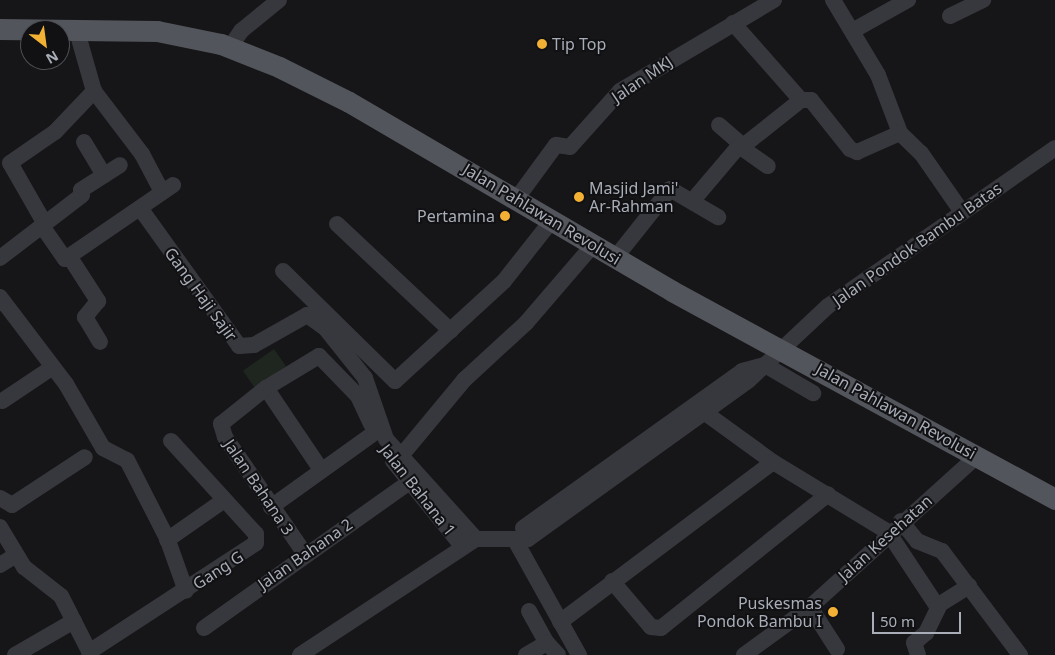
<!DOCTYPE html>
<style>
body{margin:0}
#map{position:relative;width:1055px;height:655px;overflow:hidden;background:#161618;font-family:"Noto Sans",sans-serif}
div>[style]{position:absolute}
.green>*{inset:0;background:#1e261f;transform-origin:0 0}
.minor>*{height:16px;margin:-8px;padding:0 8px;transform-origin:8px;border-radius:8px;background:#37383d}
.major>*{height:21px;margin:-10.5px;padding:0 10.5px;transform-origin:10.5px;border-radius:10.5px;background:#53555c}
.dots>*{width:14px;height:14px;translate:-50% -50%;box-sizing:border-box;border:2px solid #111113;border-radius:50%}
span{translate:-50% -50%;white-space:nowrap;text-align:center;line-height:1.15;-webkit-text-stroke:4px #111113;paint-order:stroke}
.poi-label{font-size:16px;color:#a8adb8}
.left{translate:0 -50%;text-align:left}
.right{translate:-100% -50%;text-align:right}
.street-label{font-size:16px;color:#a8adb8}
.north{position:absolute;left:20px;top:20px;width:50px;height:50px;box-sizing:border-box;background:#111113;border:1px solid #4d4f55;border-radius:50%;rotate:150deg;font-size:14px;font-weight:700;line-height:20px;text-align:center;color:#a8adb8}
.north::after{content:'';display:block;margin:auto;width:18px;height:22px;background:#f2b134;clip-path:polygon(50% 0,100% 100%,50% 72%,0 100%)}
.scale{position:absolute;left:872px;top:612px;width:89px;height:22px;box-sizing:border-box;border:2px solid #a8adb8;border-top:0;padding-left:6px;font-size:15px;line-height:18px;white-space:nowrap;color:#a8adb8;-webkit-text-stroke:4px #111113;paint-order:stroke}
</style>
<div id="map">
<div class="green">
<div style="left:274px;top:349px;width:21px;height:38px;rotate:55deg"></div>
</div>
<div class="minor">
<div style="left:833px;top:0;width:87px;rotate:59deg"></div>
<div style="left:878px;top:75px;width:62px;rotate:69.2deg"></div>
<div style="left:900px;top:133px;width:29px;rotate:44deg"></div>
<div style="left:921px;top:153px;width:72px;rotate:55.2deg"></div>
<div style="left:950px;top:16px;width:37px;rotate:-26deg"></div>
<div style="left:733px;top:23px;width:103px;rotate:48.6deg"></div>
<div style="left:801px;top:100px;width:10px"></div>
<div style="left:811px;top:100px;width:63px;rotate:51.5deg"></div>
<div style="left:850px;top:149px;width:8px;rotate:23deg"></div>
<div style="left:857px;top:152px;width:47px;rotate:-23.8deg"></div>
<div style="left:76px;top:28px;width:66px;rotate:74.1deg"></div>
<div style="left:94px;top:91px;width:79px;rotate:52.7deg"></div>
<div style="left:142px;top:154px;width:43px;rotate:62.2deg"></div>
<div style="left:854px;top:30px;width:62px;rotate:-29.1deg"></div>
<div style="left:230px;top:47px;width:19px;rotate:-55deg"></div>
<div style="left:241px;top:31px;width:49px;rotate:-39.2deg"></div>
<div style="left:719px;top:125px;width:32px;rotate:41deg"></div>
<div style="left:743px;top:146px;width:74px;rotate:-38.4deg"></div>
<div style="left:84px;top:142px;width:39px;rotate:59deg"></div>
<div style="left:517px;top:198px;width:66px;rotate:-53.7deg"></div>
<div style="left:556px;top:145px;width:14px;rotate:8deg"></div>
<div style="left:570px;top:147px;width:75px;rotate:-48.2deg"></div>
<div style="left:620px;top:91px;width:179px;rotate:-30.6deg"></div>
<div style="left:694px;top:199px;width:70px;rotate:-49.7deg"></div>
<div style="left:739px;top:146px;width:35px;rotate:35deg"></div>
<div style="left:140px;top:208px;width:170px;rotate:54.3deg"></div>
<div style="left:239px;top:346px;width:15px;rotate:-4deg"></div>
<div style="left:254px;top:345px;width:61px;rotate:-29.5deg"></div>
<div style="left:307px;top:315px;width:24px;rotate:36deg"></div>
<div style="left:326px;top:329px;width:63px;rotate:51.5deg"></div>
<div style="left:365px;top:378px;width:65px;rotate:71deg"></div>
<div style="left:386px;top:439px;width:135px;rotate:48deg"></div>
<div style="left:45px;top:224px;width:70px;rotate:-119.8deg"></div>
<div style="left:10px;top:163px;width:55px;rotate:-34.6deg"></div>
<div style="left:55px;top:132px;width:57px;rotate:-46.4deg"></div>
<div style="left:337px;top:224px;width:156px;rotate:43.2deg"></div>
<div style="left:42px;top:226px;width:40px;rotate:55.1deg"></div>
<div style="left:65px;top:259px;width:131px;rotate:-34.4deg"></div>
<div style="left:69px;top:256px;width:54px;rotate:57.2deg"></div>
<div style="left:98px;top:301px;width:21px;rotate:129deg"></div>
<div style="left:85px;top:317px;width:29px;rotate:59deg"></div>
<div style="left:0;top:258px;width:103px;rotate:-37.5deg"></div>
<div style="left:82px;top:195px;width:5px;rotate:-101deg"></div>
<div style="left:81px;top:190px;width:46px;rotate:-32.7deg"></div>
<div style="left:615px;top:258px;width:88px;rotate:-51.4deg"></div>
<div style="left:670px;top:189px;width:56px;rotate:30.3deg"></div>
<div style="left:283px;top:271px;width:157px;rotate:44.5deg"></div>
<div style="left:395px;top:381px;width:148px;rotate:-42.5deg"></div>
<div style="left:504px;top:281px;width:79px;rotate:-51.7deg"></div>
<div style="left:0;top:297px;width:109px;rotate:52.8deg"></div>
<div style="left:66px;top:384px;width:74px;rotate:60deg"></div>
<div style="left:103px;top:448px;width:27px;rotate:27deg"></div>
<div style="left:127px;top:460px;width:88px;rotate:62.9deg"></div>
<div style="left:167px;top:538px;width:56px;rotate:70.3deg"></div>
<div style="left:266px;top:388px;width:97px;rotate:56deg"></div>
<div style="left:2px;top:401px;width:61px;rotate:-33.7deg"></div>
<div style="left:697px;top:407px;width:94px;rotate:35.9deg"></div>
<div style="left:773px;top:462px;width:135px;rotate:31.3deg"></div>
<div style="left:888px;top:532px;width:89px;rotate:56.5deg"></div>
<div style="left:937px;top:606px;width:38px;rotate:-32deg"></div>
<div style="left:401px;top:456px;width:99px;rotate:-50.3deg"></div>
<div style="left:464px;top:380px;width:84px;rotate:-42.6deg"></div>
<div style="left:526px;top:323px;width:104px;rotate:-49.3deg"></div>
<div style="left:393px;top:461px;width:111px;rotate:50.9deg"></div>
<div style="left:0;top:498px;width:14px;rotate:30deg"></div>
<div style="left:12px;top:505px;width:87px;rotate:-33.3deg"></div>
<div style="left:271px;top:507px;width:127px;rotate:-35.7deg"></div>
<div style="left:901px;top:521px;width:26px;rotate:51deg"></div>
<div style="left:917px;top:541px;width:27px;rotate:22deg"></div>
<div style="left:942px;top:551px;width:130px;rotate:53.1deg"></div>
<div style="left:0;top:527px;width:47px;rotate:59deg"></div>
<div style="left:24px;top:567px;width:47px;rotate:38.1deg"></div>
<div style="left:61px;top:596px;width:66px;rotate:63deg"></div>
<div style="left:523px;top:528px;width:269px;rotate:-35.6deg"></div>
<div style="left:742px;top:371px;width:24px;rotate:-15deg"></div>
<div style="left:765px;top:365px;width:56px;rotate:30.3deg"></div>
<div style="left:167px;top:540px;width:68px;rotate:-34.9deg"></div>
<div style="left:515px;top:540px;width:132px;rotate:60.9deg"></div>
<div style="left:305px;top:554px;width:142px;rotate:-124.4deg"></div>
<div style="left:225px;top:437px;width:14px;rotate:-107deg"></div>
<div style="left:221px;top:424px;width:58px;rotate:-38.7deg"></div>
<div style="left:266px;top:388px;width:62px;rotate:-31.1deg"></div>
<div style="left:319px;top:356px;width:56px;rotate:45.7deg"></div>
<div style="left:358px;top:396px;width:31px;rotate:65deg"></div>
<div style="left:0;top:565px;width:19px;rotate:-32deg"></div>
<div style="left:612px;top:581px;width:60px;rotate:49.7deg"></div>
<div style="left:651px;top:627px;width:10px;rotate:6deg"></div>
<div style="left:661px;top:628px;width:214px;rotate:-38.7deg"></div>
<div style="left:810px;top:607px;width:50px;rotate:57.3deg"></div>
<div style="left:529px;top:611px;width:37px;rotate:61deg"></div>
<div style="left:560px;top:622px;width:266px;rotate:-36.9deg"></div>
<div style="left:204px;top:628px;width:250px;rotate:-35.4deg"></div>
<div style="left:89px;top:652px;width:199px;rotate:-33.1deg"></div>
<div style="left:256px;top:543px;width:9px;rotate:-90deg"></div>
<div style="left:256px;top:534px;width:126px;rotate:-132.4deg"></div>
<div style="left:15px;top:655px;width:68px;rotate:-30deg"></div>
<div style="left:300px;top:655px;width:211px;rotate:-33.4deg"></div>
<div style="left:476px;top:539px;width:52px"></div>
<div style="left:528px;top:539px;width:272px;rotate:-35.7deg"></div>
<div style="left:749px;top:380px;width:108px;rotate:-43.1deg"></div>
<div style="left:828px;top:306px;width:277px;rotate:-34.8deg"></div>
<div style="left:526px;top:655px;width:24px;rotate:-30deg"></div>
<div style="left:547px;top:643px;width:16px;rotate:47deg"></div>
<div style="left:744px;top:655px;width:82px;rotate:-36deg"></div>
<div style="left:810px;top:607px;width:225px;rotate:-42.1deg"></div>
<div style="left:918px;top:655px;width:13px;rotate:-108deg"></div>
<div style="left:914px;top:643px;width:16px;rotate:-40deg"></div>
<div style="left:926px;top:633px;width:30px;rotate:-64deg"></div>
</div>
<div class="major">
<div style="left:0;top:29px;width:157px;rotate:0.7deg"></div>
<div style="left:157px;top:31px;width:65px;rotate:11.5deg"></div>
<div style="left:221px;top:44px;width:62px;rotate:21.6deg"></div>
<div style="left:279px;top:67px;width:78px;rotate:26.6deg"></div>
<div style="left:349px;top:102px;width:374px;rotate:30.3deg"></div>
<div style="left:672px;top:291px;width:436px;rotate:28.5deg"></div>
</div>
<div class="dots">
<div style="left:542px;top:44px;background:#f2b134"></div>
<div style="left:579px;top:197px;background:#f2b134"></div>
<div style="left:505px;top:216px;background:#f2b134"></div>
<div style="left:833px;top:612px;background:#f2b134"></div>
</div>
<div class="poi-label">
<span class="left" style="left:552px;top:44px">Tip Top</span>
<span class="left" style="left:589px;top:197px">Masjid Jami'<br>Ar-Rahman</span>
<span class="right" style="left:495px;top:216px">Pertamina</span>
<span class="right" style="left:822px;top:612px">Puskesmas<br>Pondok Bambu I</span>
</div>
<div class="street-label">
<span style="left:642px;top:79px;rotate:-34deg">Jalan MKJ</span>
<span style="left:542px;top:214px;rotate:31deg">Jalan Pahlawan Revolusi</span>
<span style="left:917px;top:244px;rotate:-35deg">Jalan Pondok Bambu Batas</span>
<span style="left:201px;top:294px;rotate:54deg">Gang Haji Sajir</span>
<span style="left:896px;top:411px;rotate:29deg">Jalan Pahlawan Revolusi</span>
<span style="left:259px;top:487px;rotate:56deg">Jalan Bahana 3</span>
<span style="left:418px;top:490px;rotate:52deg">Jalan Bahana 1</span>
<span style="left:885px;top:538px;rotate:-42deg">Jalan Kesehatan</span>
<span style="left:305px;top:554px;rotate:-35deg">Jalan Bahana 2</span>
<span style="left:218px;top:570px;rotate:-33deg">Gang G</span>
</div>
<div class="north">N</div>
<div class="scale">50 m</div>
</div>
